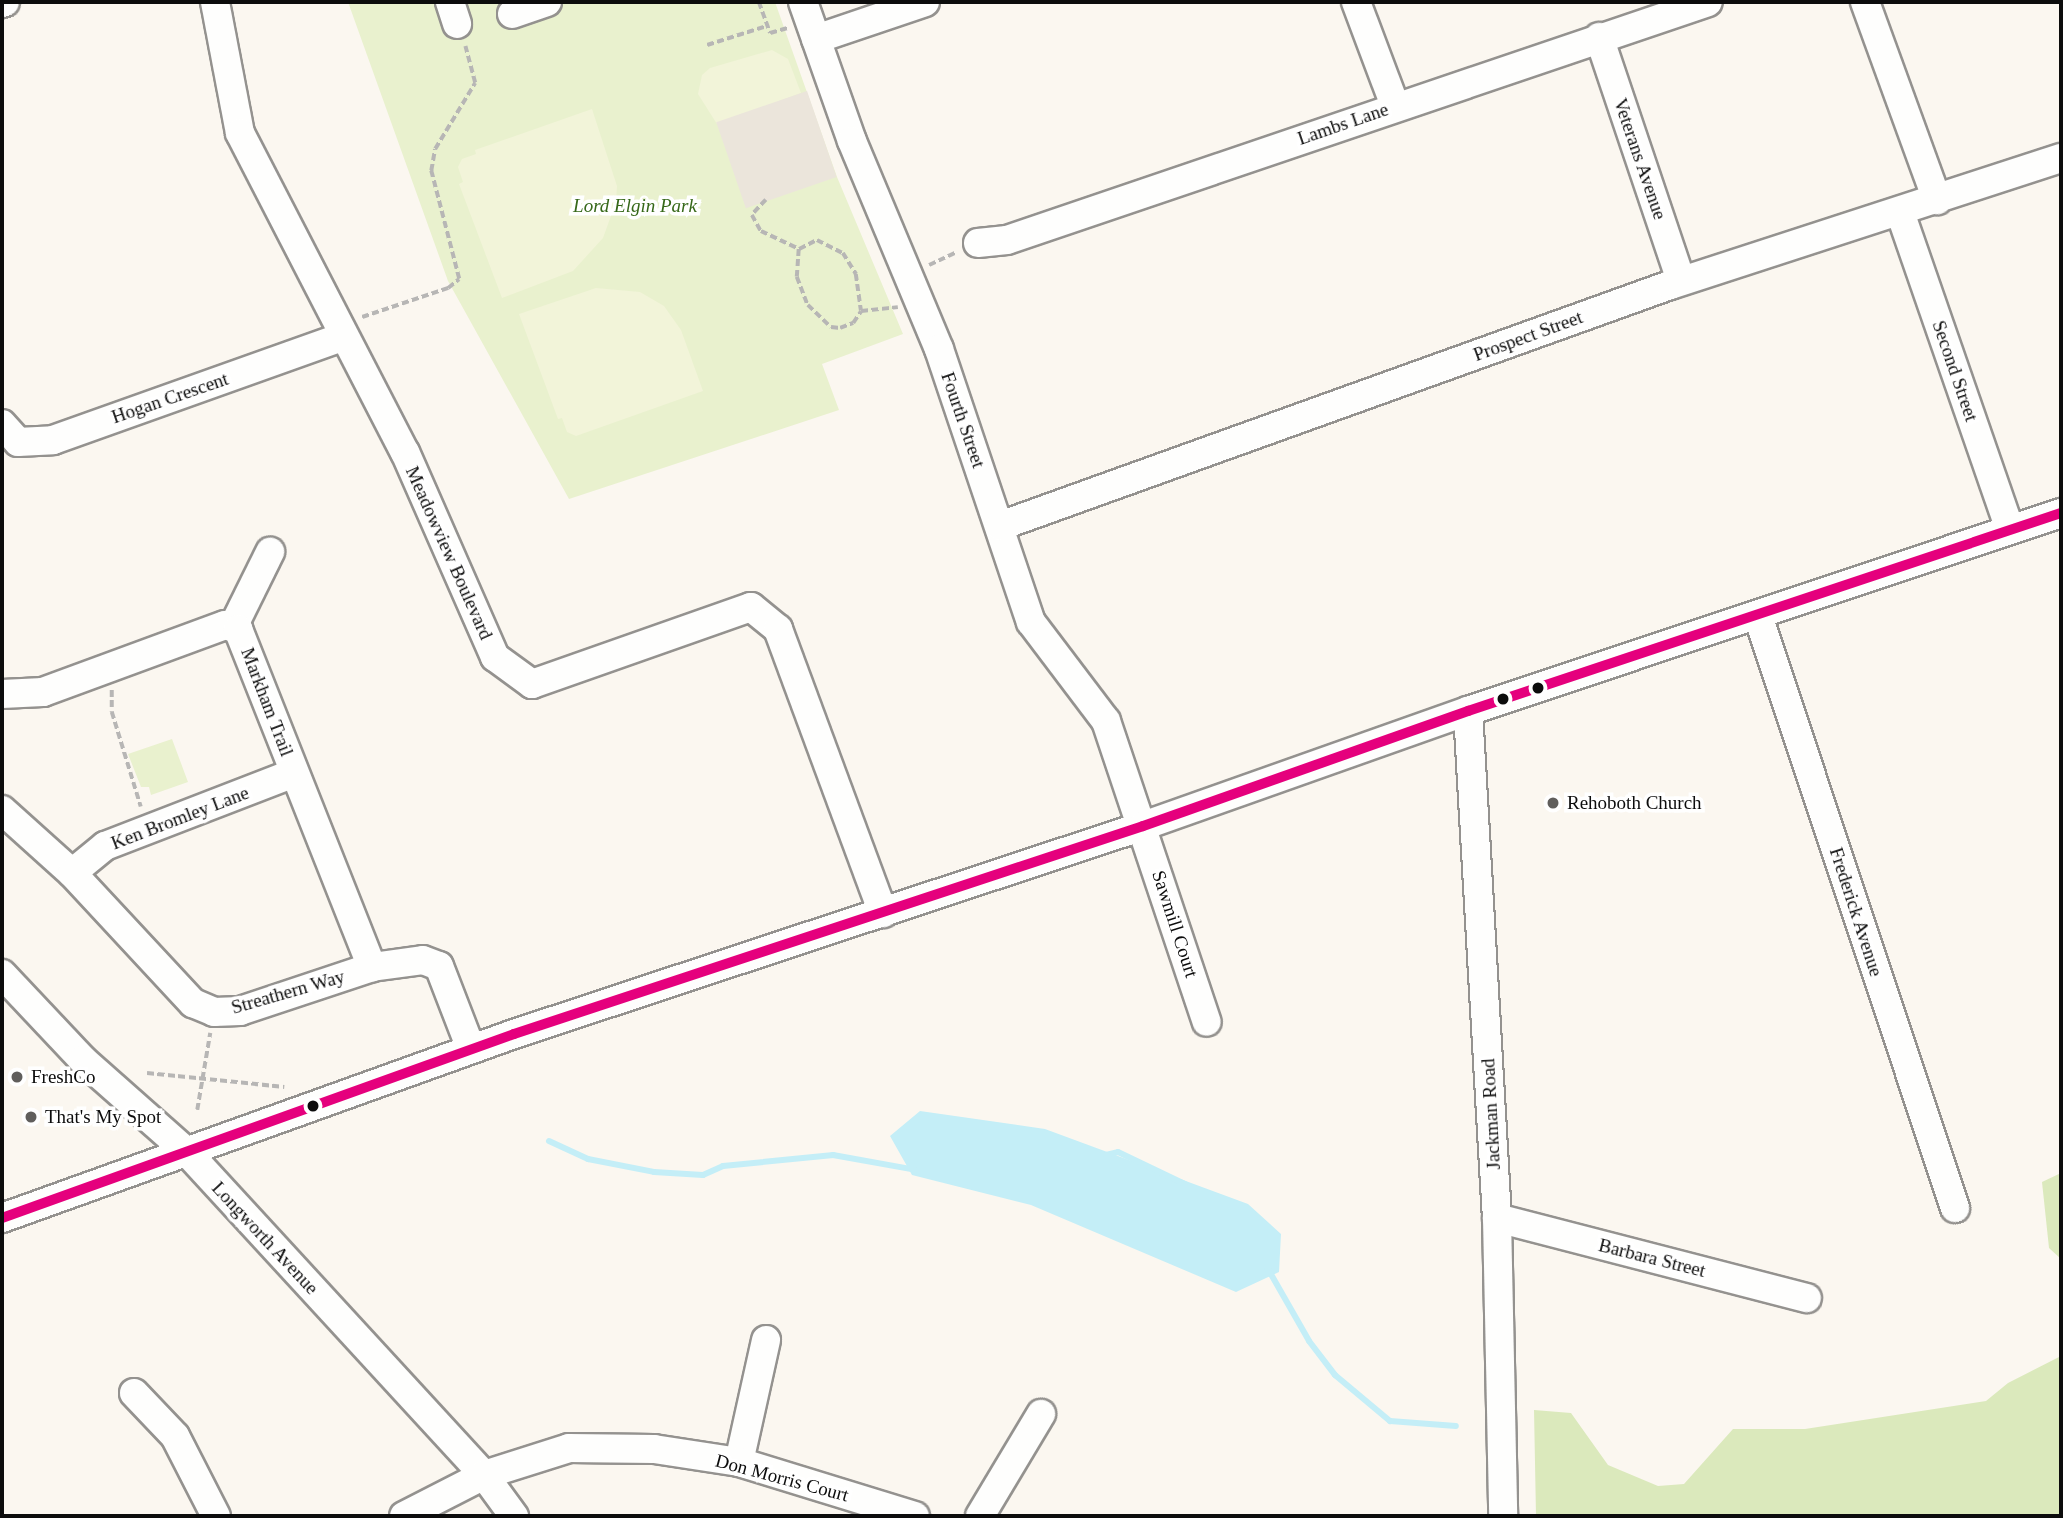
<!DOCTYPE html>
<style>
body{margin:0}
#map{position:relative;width:2063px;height:1518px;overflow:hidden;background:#fbf7f0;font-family:Georgia,serif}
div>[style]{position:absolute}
.green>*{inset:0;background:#e9f1ce}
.forest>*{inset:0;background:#dbe9bc}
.pitch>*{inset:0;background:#f2f4d9}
.plaza>*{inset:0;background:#ebe5db;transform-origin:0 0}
.water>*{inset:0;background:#c4eef7}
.stream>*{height:6px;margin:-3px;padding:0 3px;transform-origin:3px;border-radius:3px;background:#c4eef7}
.path>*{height:3.5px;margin-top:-1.75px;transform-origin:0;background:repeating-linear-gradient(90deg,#b7b6b5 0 7px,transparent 0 10.5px)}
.roads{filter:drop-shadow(2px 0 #94928f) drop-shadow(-2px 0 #94928f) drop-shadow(0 2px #94928f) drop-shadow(0 -2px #94928f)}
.minor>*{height:28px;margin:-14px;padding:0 14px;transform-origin:14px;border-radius:14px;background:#fefefd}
.bus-1>*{height:10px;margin:-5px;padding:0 5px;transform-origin:5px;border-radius:5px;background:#e5007d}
.dots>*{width:19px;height:19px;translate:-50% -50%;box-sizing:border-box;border:4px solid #fff;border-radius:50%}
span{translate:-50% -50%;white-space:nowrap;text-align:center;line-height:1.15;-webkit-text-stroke:7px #fff;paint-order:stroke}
.street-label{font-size:19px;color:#0c0c0c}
.park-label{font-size:19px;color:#366819;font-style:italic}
.poi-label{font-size:19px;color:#0c0c0c}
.left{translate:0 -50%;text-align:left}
.frame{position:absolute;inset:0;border:4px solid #0c0c0c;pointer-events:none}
</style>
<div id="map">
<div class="green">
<div style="clip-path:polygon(348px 2px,775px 2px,837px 177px,903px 334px,822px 364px,839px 410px,569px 499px,448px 281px)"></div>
<div style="clip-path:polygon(172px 739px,188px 782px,151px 795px,149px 787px,141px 787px,128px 754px)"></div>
</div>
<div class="forest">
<div style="clip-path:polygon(2061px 1173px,2061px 1259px,2049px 1248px,2042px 1182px)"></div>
<div style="clip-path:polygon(2061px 1356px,2061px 1516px,1536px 1516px,1534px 1410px,1571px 1413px,1608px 1465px,1658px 1486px,1684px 1484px,1733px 1429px,1805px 1429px,1986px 1401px,2008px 1383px)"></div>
</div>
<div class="pitch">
<div style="clip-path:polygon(772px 50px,788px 59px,801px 93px,717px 124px,698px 94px,702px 75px,710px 68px)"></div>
<div style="clip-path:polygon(592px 109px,617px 186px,616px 202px,603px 238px,573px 271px,502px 298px,459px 184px,463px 182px,458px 167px,462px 159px,476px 154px,475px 150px)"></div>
<div style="clip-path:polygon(596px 288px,640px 292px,664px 306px,681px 330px,703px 391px,576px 436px,567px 432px,562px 418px,558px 419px,519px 314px)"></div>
</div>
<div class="plaza">
<div style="left:807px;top:91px;width:91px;height:96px;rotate:71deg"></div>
</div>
<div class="water">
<div style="clip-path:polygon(920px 1111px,1045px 1129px,1248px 1204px,1281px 1234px,1279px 1272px,1236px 1292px,1031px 1205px,912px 1175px,890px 1136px)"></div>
</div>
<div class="stream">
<div style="left:549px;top:1141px;width:43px;rotate:24.8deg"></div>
<div style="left:588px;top:1159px;width:67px;rotate:11.1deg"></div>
<div style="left:654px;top:1172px;width:49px;rotate:3.5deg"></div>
<div style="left:703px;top:1175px;width:22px;rotate:-24deg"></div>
<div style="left:723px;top:1166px;width:111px;rotate:-5.7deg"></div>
<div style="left:833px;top:1155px;width:84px;rotate:10.2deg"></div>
<div style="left:1106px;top:1155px;width:12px;rotate:-14deg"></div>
<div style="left:1118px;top:1152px;width:74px;rotate:25.5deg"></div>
<div style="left:1268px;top:1269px;width:83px;rotate:60.3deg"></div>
<div style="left:1309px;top:1341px;width:43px;rotate:52.6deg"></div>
<div style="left:1335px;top:1375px;width:72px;rotate:39.9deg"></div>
<div style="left:1390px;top:1421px;width:66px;rotate:4.3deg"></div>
</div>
<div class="path">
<div style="left:759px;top:2px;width:33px;rotate:70deg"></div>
<div style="left:770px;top:33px;width:19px;rotate:-16deg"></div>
<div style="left:707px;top:45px;width:63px;rotate:-17.6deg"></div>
<div style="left:766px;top:200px;width:21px;rotate:133deg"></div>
<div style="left:752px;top:215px;width:18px;rotate:61deg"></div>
<div style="left:761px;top:231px;width:42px;rotate:25.3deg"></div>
<div style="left:799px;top:249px;width:28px;rotate:94deg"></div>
<div style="left:797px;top:277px;width:30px;rotate:69deg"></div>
<div style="left:808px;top:305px;width:32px;rotate:44deg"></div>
<div style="left:831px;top:327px;width:9px;rotate:6deg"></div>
<div style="left:840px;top:328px;width:14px;rotate:-21deg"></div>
<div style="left:853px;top:323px;width:14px;rotate:-56deg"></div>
<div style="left:799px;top:249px;width:20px;rotate:-27deg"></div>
<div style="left:817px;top:240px;width:29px;rotate:27deg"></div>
<div style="left:843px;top:253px;width:25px;rotate:58deg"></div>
<div style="left:856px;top:274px;width:37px;rotate:82deg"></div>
<div style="left:861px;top:311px;width:37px;rotate:-6deg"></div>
<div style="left:929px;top:265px;width:31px;rotate:-25deg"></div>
<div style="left:362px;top:317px;width:91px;rotate:-18.6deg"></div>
<div style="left:448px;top:288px;width:14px;rotate:-39deg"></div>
<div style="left:459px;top:279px;width:112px;rotate:-104.5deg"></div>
<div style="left:431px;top:171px;width:22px;rotate:-80deg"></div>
<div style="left:435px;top:149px;width:77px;rotate:-58.8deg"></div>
<div style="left:475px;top:83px;width:38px;rotate:-105deg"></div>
<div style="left:112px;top:690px;width:22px;rotate:90deg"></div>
<div style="left:112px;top:712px;width:99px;rotate:73deg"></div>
<div style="left:147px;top:1073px;width:138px;rotate:5.8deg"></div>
<div style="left:197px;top:1110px;width:78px;rotate:-80.4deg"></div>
</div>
<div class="roads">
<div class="minor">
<div style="left:215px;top:2px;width:133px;rotate:79.2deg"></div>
<div style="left:240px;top:133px;width:359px;rotate:62.7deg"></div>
<div style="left:405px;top:452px;width:224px;rotate:66.3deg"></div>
<div style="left:495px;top:657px;width:46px;rotate:36.1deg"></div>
<div style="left:532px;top:684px;width:232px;rotate:-19.4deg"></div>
<div style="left:751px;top:607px;width:35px;rotate:39deg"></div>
<div style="left:778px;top:629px;width:303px;rotate:69.7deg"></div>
<div style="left:450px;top:2px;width:23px;rotate:72deg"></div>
<div style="left:803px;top:2px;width:147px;rotate:70.6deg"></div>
<div style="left:852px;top:141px;width:225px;rotate:67.3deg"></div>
<div style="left:939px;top:349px;width:288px;rotate:71.4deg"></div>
<div style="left:1031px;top:622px;width:124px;rotate:52.9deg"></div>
<div style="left:1106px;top:721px;width:317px;rotate:71.5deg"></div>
<div style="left:1356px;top:2px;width:111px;rotate:69.4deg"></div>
<div style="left:1865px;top:2px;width:211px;rotate:70deg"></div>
<div style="left:2px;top:3px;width:3px;rotate:-18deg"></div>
<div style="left:512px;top:14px;width:37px;rotate:-19deg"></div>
<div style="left:1599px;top:37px;width:257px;rotate:71.4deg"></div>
<div style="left:816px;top:39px;width:115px;rotate:-18.7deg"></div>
<div style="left:1900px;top:212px;width:336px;rotate:70.9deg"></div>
<div style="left:978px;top:243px;width:29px;rotate:-6deg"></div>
<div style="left:1007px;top:240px;width:740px;rotate:-18.75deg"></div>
<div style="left:2px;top:424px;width:24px;rotate:48deg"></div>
<div style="left:18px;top:442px;width:35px;rotate:-3deg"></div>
<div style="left:53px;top:440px;width:308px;rotate:-19.6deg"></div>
<div style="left:1000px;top:526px;width:712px;rotate:-19.78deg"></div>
<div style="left:1670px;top:285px;width:411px;rotate:-18deg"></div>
<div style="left:1758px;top:616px;width:624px;rotate:71.59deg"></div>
<div style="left:233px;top:627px;width:84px;rotate:-63.7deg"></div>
<div style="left:2px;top:694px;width:41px;rotate:-2.8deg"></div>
<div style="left:43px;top:692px;width:194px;rotate:-20.2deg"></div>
<div style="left:225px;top:625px;width:14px;rotate:17deg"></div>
<div style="left:238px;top:629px;width:364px;rotate:68.4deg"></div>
<div style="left:1468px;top:711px;width:508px;rotate:86.73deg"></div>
<div style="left:1497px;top:1218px;width:298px;rotate:88.8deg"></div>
<div style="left:2px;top:810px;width:94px;rotate:42deg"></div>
<div style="left:72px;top:873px;width:178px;rotate:47.1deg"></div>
<div style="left:193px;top:1003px;width:23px;rotate:23deg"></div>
<div style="left:214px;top:1012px;width:26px;rotate:-2deg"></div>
<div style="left:240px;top:1011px;width:139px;rotate:-18.4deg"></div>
<div style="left:372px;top:967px;width:51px;rotate:-7.8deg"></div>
<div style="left:423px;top:960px;width:17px;rotate:21deg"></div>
<div style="left:439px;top:966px;width:89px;rotate:68.9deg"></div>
<div style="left:72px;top:873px;width:43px;rotate:-39.3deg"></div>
<div style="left:105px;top:846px;width:203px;rotate:-21.1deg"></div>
<div style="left:2px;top:974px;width:118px;rotate:46.7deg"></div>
<div style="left:83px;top:1060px;width:139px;rotate:41.5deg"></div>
<div style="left:187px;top:1152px;width:439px;rotate:47.4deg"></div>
<div style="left:484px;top:1475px;width:51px;rotate:53.8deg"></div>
<div style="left:2px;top:1218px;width:544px;rotate:-19.77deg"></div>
<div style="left:514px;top:1034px;width:662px;rotate:-18.3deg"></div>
<div style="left:1143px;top:826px;width:345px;rotate:-19.5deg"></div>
<div style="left:1468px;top:711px;width:625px;rotate:-18.46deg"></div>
<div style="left:1497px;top:1218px;width:320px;rotate:14.5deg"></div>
<div style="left:134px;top:1393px;width:59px;rotate:46.4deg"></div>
<div style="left:175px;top:1436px;width:90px;rotate:62.9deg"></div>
<div style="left:739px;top:1462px;width:125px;rotate:-77.5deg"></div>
<div style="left:404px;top:1516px;width:90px;rotate:-27.1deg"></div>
<div style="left:484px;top:1475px;width:89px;rotate:-17.6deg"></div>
<div style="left:569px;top:1448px;width:85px;rotate:0.7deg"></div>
<div style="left:654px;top:1449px;width:86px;rotate:8.7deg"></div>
<div style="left:739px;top:1462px;width:184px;rotate:17.1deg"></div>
<div style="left:980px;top:1516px;width:119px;rotate:-59.1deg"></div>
</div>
</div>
<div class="bus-1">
<div style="left:2px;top:1218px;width:544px;rotate:-19.77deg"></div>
<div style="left:514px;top:1034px;width:662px;rotate:-18.3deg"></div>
<div style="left:1143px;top:826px;width:345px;rotate:-19.5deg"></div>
<div style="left:1468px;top:711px;width:625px;rotate:-18.46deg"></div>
</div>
<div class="dots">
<div style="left:1538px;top:688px;background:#0c0c0c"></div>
<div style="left:1503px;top:699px;background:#0c0c0c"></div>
<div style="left:1553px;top:803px;background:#605e5c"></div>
<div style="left:17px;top:1077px;background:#605e5c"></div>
<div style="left:313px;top:1106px;background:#0c0c0c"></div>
<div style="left:31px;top:1117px;background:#605e5c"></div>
</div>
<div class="street-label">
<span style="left:1343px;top:124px;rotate:-19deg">Lambs Lane</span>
<span style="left:1640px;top:159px;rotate:71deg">Veterans Avenue</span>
<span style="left:1528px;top:336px;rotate:-20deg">Prospect Street</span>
<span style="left:1955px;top:371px;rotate:71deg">Second Street</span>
<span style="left:170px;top:398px;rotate:-19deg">Hogan Crescent</span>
<span style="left:963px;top:420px;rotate:71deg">Fourth Street</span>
<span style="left:449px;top:553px;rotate:66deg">Meadowview Boulevard</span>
<span style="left:267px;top:702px;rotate:69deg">Markham Trail</span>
<span style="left:180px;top:818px;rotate:-21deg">Ken Bromley Lane</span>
<span style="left:1856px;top:912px;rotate:72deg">Frederick Avenue</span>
<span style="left:1175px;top:924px;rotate:72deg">Sawmill Court</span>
<span style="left:288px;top:992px;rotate:-16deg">Streathern Way</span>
<span style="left:1491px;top:1114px;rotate:-93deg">Jackman Road</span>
<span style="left:265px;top:1238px;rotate:47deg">Longworth Avenue</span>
<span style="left:1652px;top:1258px;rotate:14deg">Barbara Street</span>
<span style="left:782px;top:1478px;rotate:15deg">Don Morris Court</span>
</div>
<div class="park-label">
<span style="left:635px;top:206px">Lord Elgin Park</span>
</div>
<div class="poi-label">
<span class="left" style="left:1567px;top:803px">Rehoboth Church</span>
<span class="left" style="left:31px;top:1077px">FreshCo</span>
<span class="left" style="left:45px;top:1117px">That's My Spot</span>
</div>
<div class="frame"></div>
</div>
